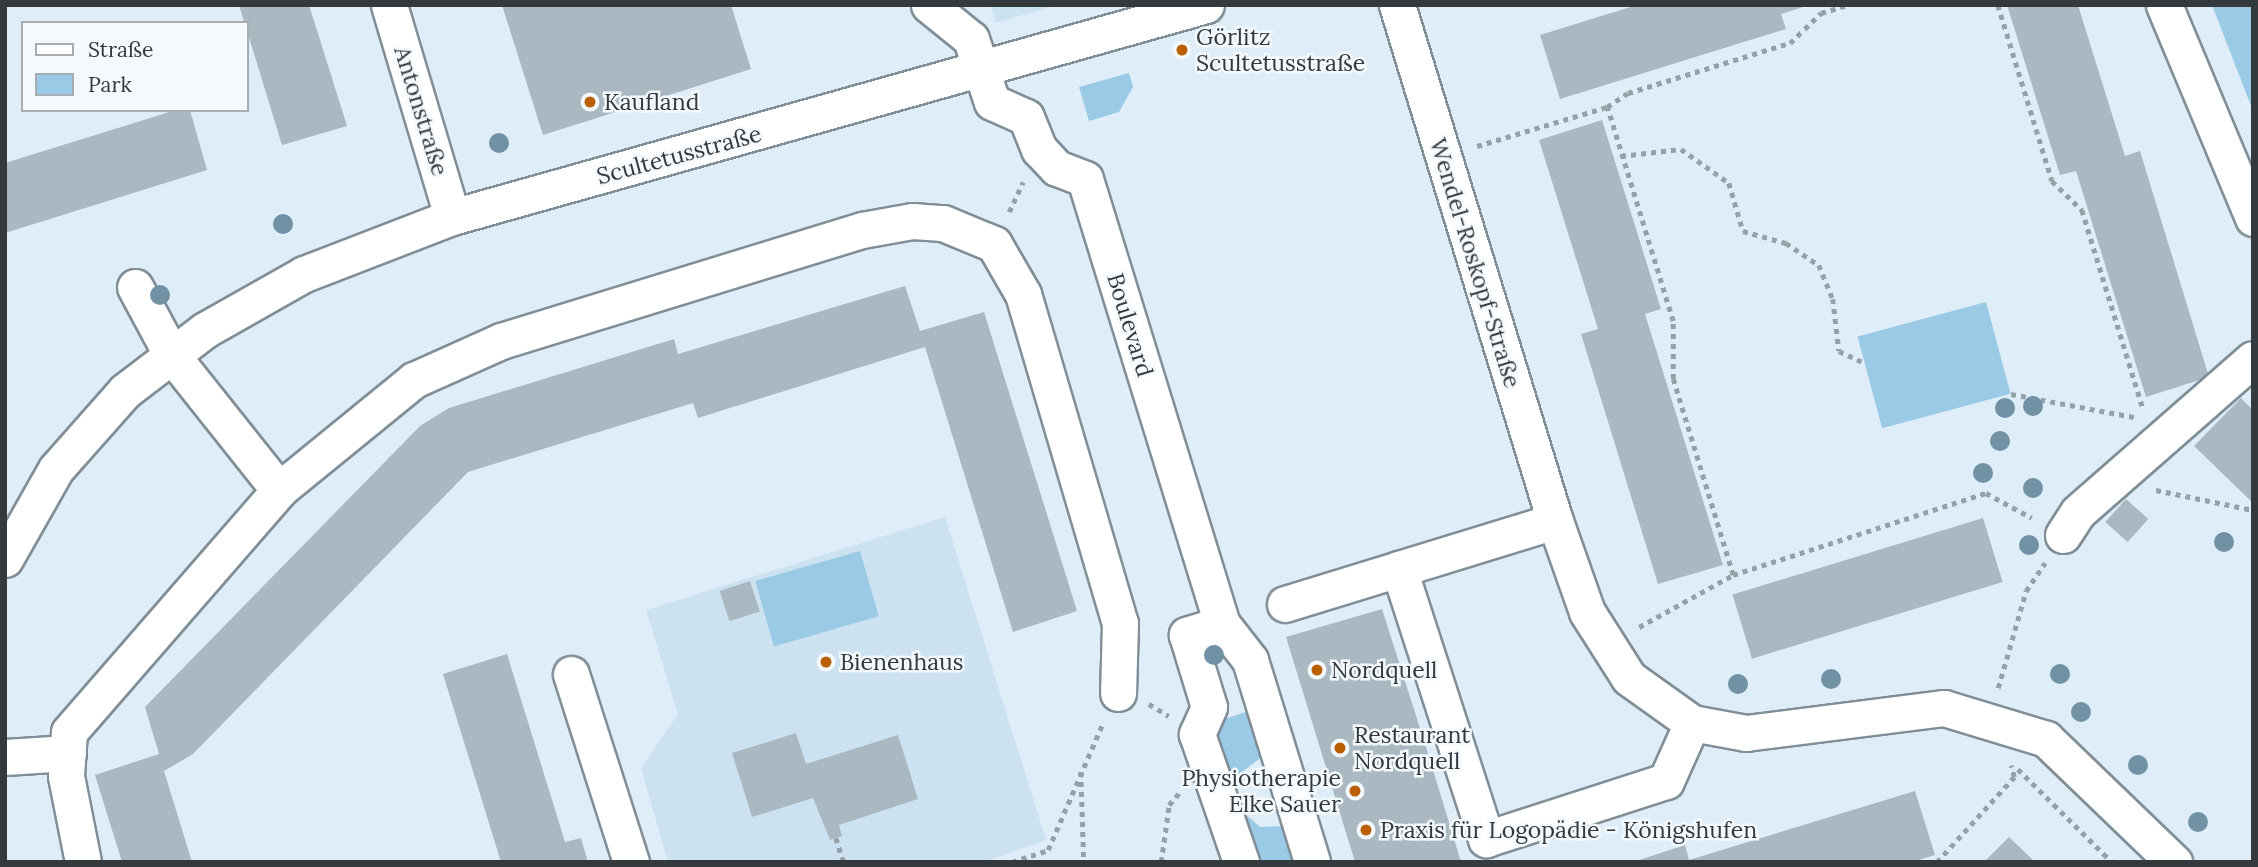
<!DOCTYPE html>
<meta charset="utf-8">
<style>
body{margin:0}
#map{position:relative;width:2258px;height:867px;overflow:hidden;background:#deedf7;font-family:Lora,serif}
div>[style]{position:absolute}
.built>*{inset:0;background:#cce2f0}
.green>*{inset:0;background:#9bcae6;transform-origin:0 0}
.building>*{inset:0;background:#a9b8c1;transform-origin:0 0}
.path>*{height:4.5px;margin-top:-2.25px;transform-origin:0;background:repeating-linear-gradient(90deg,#95a0a7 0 5px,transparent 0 10px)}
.roads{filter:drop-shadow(2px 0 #808e97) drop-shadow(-2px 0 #808e97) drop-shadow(0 2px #808e97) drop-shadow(0 -2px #808e97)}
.minor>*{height:35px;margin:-17.5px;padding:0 17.5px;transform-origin:17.5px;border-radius:17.5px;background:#fff}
.trees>*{width:20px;height:20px;margin:-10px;border-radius:50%;background:#7192a4}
.dots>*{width:19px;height:19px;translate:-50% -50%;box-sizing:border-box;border:4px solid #f3f9fd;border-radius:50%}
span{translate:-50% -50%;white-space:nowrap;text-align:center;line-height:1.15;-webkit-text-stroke:5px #f3f9fd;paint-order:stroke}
.poi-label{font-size:23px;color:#33393d}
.left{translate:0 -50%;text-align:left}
.right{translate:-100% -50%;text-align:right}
.street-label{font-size:23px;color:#33393d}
.frame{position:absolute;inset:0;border:7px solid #33393d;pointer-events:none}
.legend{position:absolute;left:21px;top:21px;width:228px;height:91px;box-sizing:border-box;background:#f3f9fd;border:2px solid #a6acb0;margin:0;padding:9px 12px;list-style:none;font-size:21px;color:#33393d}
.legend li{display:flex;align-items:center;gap:14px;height:35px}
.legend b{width:35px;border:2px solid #a6acb0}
</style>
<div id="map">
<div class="built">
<div style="clip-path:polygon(990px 5px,1057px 5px,996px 23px)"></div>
<div style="clip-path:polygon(945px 517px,1046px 840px,983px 862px,668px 862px,641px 768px,678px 714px,646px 610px)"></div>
</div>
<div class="green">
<div style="clip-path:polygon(2212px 5px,2253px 5px,2253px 111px)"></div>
<div style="clip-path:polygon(1129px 73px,1133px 87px,1119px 112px,1089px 121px,1079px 87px)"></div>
<div style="left:1986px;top:302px;width:95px;height:133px;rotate:75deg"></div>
<div style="left:860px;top:551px;width:68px;height:109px;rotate:74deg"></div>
<div style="clip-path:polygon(1249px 711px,1263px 756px,1242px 772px,1238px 790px,1227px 793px,1212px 723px)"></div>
<div style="clip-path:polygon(1243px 812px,1260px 827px,1285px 826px,1302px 862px,1250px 862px,1235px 814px)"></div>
</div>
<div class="building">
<div style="clip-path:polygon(239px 5px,309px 5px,347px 126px,282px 145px)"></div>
<div style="clip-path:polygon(502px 5px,731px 5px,751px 69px,543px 135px)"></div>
<div style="clip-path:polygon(1637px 5px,1806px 5px,1806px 6px,1781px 14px,1786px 29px,1560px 99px,1540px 35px)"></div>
<div style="clip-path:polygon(2007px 5px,2078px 5px,2125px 156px,2140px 151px,2209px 377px,2146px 397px,2076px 171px,2060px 175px)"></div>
<div style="clip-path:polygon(176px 110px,190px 110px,207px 170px,5px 233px,5px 163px)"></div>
<div style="clip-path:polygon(1602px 120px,1661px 309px,1645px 314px,1723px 565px,1658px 584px,1581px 334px,1598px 329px,1539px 140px)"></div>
<div style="clip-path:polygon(905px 286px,920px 331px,984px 312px,1077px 611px,1013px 632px,925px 347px,698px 418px,693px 403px,468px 472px,193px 754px,164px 771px,192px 862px,122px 862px,95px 775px,159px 754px,145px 707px,420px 426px,449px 408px,674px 339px,678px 354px)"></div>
<div style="clip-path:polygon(2241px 398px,2253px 410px,2253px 503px,2194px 446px)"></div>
<div style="left:2126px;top:499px;width:30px;height:31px;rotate:42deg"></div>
<div style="left:1983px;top:518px;width:67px;height:262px;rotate:73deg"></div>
<div style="left:750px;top:581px;width:32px;height:32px;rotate:72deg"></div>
<div style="clip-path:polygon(1382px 609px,1427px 750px,1461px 862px,1355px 862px,1286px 637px)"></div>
<div style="clip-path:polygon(507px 654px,565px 842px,581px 838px,588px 862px,501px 862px,443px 674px)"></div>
<div style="clip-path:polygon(796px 733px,806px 764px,898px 735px,918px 799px,839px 825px,842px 836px,830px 840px,813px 798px,752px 817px,732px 753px)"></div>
<div style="clip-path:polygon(1915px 791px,1935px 855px,1912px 862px,1633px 862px,1685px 845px,1689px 860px)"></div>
<div style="clip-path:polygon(2009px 837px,2035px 862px,1984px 862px)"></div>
</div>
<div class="path">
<div style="left:1998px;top:5px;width:184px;rotate:72.9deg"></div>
<div style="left:2052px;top:181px;width:42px;rotate:44deg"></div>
<div style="left:2082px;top:210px;width:207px;rotate:72.9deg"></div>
<div style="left:1477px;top:146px;width:136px;rotate:-16.7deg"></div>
<div style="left:1621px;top:156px;width:60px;rotate:-6.7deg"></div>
<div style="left:1681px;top:149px;width:59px;rotate:35.3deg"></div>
<div style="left:1729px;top:183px;width:50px;rotate:73.7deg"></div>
<div style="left:1743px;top:231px;width:45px;rotate:15.6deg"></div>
<div style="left:1786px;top:243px;width:40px;rotate:34deg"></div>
<div style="left:1819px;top:265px;width:37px;rotate:68deg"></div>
<div style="left:1833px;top:299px;width:52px;rotate:83.4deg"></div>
<div style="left:1839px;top:351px;width:29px;rotate:25deg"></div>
<div style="left:1009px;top:212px;width:33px;rotate:-65deg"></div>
<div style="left:2011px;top:394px;width:125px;rotate:10.6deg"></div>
<div style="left:2156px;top:490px;width:99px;rotate:11.7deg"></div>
<div style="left:1733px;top:575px;width:205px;rotate:-107deg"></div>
<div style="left:1673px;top:379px;width:58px;rotate:-90deg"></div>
<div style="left:1673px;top:321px;width:224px;rotate:-107.1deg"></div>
<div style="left:1607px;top:107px;width:25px;rotate:-34deg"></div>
<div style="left:1628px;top:93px;width:170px;rotate:-17.2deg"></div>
<div style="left:1790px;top:43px;width:43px;rotate:-44.1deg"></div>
<div style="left:1821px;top:13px;width:28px;rotate:-17deg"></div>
<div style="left:1639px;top:627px;width:107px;rotate:-29deg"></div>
<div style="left:1733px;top:575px;width:266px;rotate:-18deg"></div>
<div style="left:1986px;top:493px;width:52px;rotate:28.5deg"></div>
<div style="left:1998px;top:688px;width:101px;rotate:-73.9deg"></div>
<div style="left:2026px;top:591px;width:34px;rotate:-56deg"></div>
<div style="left:1149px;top:704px;width:23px;rotate:31deg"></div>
<div style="left:2018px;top:769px;width:132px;rotate:44.7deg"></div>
<div style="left:1081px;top:772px;width:90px;rotate:88.1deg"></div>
<div style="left:836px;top:838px;width:25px;rotate:72deg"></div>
<div style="left:1012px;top:862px;width:38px;rotate:-18deg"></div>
<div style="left:1048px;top:850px;width:136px;rotate:-66.6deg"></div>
<div style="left:1161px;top:862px;width:58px;rotate:-82deg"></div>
<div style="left:1169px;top:805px;width:16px;rotate:-50deg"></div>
<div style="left:1937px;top:862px;width:115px;rotate:-47.8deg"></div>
<div style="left:2014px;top:777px;width:12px;rotate:-104deg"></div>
</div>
<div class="roads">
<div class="minor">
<div style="left:389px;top:5px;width:221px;rotate:73.4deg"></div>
<div style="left:929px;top:5px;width:54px;rotate:39deg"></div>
<div style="left:971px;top:39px;width:66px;rotate:71.6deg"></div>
<div style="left:992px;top:102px;width:37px;rotate:24deg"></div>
<div style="left:1026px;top:117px;width:35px;rotate:68deg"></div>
<div style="left:1039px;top:149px;width:26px;rotate:47deg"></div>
<div style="left:1057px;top:168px;width:30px;rotate:21deg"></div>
<div style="left:1085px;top:179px;width:466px;rotate:72.9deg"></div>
<div style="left:1222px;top:624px;width:37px;rotate:163deg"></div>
<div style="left:1187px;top:635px;width:75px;rotate:73deg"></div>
<div style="left:1209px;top:707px;width:30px;rotate:114deg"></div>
<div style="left:1197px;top:734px;width:135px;rotate:71deg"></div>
<div style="left:1397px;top:5px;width:540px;rotate:72.98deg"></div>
<div style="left:1555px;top:521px;width:96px;rotate:70.6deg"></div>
<div style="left:1587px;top:612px;width:78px;rotate:57.5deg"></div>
<div style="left:1629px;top:678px;width:77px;rotate:35.5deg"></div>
<div style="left:1692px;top:723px;width:55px;rotate:10.5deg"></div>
<div style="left:1746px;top:733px;width:200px;rotate:-7.2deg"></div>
<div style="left:1944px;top:708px;width:107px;rotate:16.9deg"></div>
<div style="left:2046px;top:739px;width:178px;rotate:43.9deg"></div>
<div style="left:2164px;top:5px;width:231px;rotate:67.3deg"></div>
<div style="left:279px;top:490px;width:174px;rotate:-39.2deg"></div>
<div style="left:414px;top:380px;width:95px;rotate:-24.1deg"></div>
<div style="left:501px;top:341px;width:378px;rotate:-17.1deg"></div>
<div style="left:862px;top:230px;width:51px;rotate:-10.2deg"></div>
<div style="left:912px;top:221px;width:31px;rotate:4deg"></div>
<div style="left:943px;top:223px;width:55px;rotate:22.4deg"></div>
<div style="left:994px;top:244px;width:58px;rotate:59.9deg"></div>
<div style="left:1023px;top:294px;width:343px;rotate:73.6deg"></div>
<div style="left:1120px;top:623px;width:70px;rotate:91.6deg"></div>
<div style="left:1555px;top:521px;width:163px;rotate:162.9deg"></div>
<div style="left:1399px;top:569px;width:284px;rotate:72.1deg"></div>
<div style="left:1486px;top:839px;width:189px;rotate:-17.9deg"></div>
<div style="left:1666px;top:781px;width:64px;rotate:-65.9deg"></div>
<div style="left:2063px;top:535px;width:27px;rotate:-57deg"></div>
<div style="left:2078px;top:512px;width:232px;rotate:-41.2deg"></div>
<div style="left:5px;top:559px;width:103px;rotate:-60.5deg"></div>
<div style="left:56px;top:469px;width:104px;rotate:-48.5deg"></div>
<div style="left:125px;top:391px;width:101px;rotate:-37.3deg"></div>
<div style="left:205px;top:330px;width:114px;rotate:-29.5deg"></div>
<div style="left:304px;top:274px;width:159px;rotate:-21.1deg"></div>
<div style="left:452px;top:217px;width:783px;rotate:-15.7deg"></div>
<div style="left:1285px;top:604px;width:119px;rotate:-17.1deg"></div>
<div style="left:1222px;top:624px;width:46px;rotate:52.1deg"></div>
<div style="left:1250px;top:660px;width:211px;rotate:72.9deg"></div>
<div style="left:571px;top:674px;width:197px;rotate:72.3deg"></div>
<div style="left:5px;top:757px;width:63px;rotate:-3.6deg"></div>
<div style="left:83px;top:862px;width:88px;rotate:-101.2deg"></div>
<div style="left:66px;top:776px;width:44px;rotate:-86.1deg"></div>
<div style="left:69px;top:732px;width:320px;rotate:-49deg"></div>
<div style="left:279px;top:490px;width:174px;rotate:-128.5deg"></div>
<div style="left:171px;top:354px;width:76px;rotate:-118.2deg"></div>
</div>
</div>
<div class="trees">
<div style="left:499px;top:143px"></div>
<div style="left:283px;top:224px"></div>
<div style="left:160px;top:295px"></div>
<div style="left:2033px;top:406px"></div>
<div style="left:2005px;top:408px"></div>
<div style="left:2000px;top:441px"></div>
<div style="left:1983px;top:473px"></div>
<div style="left:2033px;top:488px"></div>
<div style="left:2224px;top:542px"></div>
<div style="left:2029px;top:545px"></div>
<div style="left:1214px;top:655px"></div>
<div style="left:2060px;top:674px"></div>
<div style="left:1831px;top:679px"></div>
<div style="left:1738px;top:684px"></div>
<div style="left:2081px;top:712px"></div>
<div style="left:2138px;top:765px"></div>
<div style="left:2198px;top:822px"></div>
</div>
<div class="dots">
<div style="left:1182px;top:50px;background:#ba6000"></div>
<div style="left:590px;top:102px;background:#ba6000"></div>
<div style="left:826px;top:662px;background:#ba6000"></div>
<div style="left:1317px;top:670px;background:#ba6000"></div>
<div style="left:1340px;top:748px;background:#ba6000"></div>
<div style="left:1355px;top:791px;background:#ba6000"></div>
<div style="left:1366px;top:830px;background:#ba6000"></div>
</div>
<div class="poi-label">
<span class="left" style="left:1196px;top:50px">Görlitz<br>Scultetusstraße</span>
<span class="left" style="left:604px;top:102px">Kaufland</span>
<span class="left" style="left:840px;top:662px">Bienenhaus</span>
<span class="left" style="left:1331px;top:670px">Nordquell</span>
<span class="left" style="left:1354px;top:748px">Restaurant<br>Nordquell</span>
<span class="right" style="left:1341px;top:791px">Physiotherapie<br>Elke Sauer</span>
<span class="left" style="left:1380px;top:830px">Praxis für Logopädie - Königshufen</span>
</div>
<div class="street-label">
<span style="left:421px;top:111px;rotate:73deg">Antonstraße</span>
<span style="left:679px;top:155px;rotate:-15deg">Scultetusstraße</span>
<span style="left:1475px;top:263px;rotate:73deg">Wendel-Roskopf-Straße</span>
<span style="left:1130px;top:325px;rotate:73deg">Boulevard</span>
</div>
<div class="frame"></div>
<ul class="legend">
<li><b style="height:9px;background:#fff"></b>Straße</li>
<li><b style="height:19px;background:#9bcae6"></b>Park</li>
</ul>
</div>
